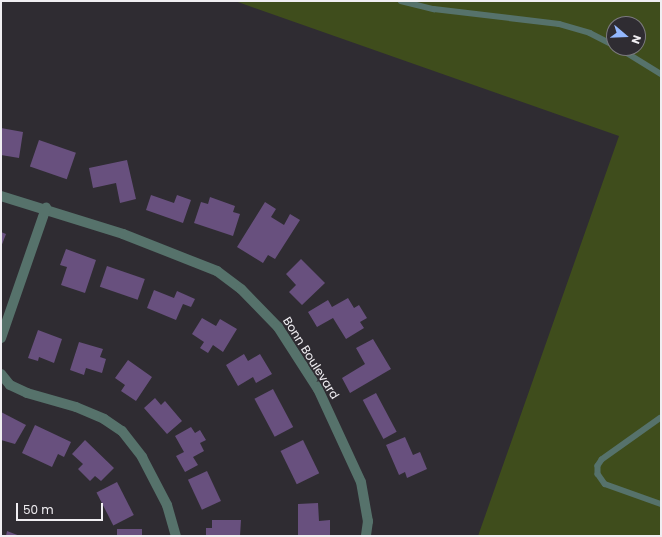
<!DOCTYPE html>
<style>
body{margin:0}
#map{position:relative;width:662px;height:537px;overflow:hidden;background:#2f2c32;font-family:Poppins,sans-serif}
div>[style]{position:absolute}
.green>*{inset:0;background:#3f4d1c}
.building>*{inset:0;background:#68507e;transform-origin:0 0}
.service>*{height:5.5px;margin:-2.75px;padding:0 2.75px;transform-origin:2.75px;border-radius:2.75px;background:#56726b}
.minor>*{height:10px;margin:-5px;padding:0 5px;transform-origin:5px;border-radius:5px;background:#56726b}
span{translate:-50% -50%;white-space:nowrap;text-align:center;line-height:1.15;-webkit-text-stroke:3.5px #2f2c32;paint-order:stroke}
.street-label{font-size:12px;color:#f0eef2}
.frame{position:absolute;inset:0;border:2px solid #f0eef2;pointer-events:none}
.north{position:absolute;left:606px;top:16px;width:40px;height:40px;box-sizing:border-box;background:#2f2c32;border:1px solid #7c7a7f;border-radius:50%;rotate:109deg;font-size:11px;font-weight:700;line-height:16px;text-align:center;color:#f0eef2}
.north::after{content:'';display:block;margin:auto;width:14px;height:18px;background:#93b7fd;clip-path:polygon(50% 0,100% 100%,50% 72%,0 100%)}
.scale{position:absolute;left:16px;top:503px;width:87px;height:18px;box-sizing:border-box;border:2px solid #f0eef2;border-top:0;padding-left:5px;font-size:12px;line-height:14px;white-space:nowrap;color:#f0eef2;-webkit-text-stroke:3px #2f2c32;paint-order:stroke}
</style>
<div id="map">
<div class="green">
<div style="clip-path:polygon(evenodd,235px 1px,661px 1px,661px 536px,478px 536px,619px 136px,235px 1px,614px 24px,638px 24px,638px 48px,614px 48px,614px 24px)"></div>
</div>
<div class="building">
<div style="clip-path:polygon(1px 128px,23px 132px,19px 158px,1px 155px)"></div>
<div style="left:39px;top:140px;width:39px;height:28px;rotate:19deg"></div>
<div style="clip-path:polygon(127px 160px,136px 199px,120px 203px,116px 183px,93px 188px,89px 168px)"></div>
<div style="clip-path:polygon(151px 195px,174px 203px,177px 195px,191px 200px,183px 223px,146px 210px)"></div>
<div style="clip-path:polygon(210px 197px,235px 206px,233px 212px,240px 214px,233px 236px,194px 223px,201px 202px,208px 204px)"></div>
<div style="clip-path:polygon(265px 202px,276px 209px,271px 217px,284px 225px,290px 214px,300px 220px,275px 259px,268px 255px,263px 263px,237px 247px)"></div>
<div style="clip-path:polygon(1px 232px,6px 234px,1px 247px)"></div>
<div style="clip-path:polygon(66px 249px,96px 260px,85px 293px,61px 285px,67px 267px,60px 265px)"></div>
<div style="clip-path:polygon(301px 259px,325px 283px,302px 305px,289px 292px,296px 285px,286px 274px)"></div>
<div style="left:107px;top:266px;width:40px;height:22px;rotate:19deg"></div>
<div style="clip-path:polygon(154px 290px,174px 298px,177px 291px,195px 299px,191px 307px,183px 304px,176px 320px,147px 308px)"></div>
<div style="clip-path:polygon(348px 298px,354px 308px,359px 305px,367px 318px,360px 322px,364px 328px,346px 339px,333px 318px,317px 327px,308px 312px,328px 300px,332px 307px)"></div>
<div style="clip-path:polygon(202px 318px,216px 326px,220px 319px,237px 329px,223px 352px,213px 345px,208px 353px,200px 348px,204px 342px,192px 334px)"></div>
<div style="clip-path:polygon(38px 330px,62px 339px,54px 363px,39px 357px,38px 361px,28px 358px)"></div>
<div style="clip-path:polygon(373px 339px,391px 369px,350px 393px,342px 378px,365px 364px,356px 348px)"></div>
<div style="clip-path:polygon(79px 342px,103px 349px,100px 357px,106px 359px,102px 373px,86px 368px,84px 375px,70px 370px)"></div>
<div style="clip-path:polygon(244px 354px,248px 361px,260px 354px,272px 374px,256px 383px,253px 377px,238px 386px,226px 365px)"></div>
<div style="clip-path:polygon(128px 360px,152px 377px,136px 401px,121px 391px,125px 385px,115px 378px)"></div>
<div style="left:273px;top:389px;width:43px;height:21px;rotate:62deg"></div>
<div style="left:376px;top:393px;width:44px;height:15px;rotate:62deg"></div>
<div style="clip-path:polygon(155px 398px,161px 405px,165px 401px,182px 421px,167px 434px,144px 408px)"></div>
<div style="clip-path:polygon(1px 412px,26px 425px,15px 444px,1px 440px)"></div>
<div style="clip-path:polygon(35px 425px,71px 442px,64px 457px,58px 454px,52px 467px,22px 453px)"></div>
<div style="clip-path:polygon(191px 427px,195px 433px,200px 430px,206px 440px,200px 443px,204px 451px,193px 457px,198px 465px,185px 472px,176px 456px,184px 452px,175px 436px)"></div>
<div style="clip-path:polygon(405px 437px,413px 455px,420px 452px,427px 469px,407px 478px,405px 472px,399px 475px,386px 445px)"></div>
<div style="clip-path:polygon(85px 440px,114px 468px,101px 481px,95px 476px,90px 481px,78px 469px,83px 464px,72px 454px)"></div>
<div style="left:303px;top:440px;width:37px;height:25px;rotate:64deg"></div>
<div style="left:207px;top:471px;width:33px;height:21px;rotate:65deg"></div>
<div style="left:117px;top:482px;width:37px;height:23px;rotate:63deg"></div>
<div style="clip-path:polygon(318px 503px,319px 521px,330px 520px,330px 535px,298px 535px,298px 504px)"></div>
<div style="clip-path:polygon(212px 520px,241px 520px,240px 536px,206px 536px,206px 528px,212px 528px)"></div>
<div style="left:117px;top:529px;width:25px;height:7px"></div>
<div style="clip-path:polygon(7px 531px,20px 536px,6px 536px)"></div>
</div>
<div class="service">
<div style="left:401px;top:1px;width:34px;rotate:14deg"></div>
<div style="left:434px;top:9px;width:126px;rotate:6.8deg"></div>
<div style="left:559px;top:24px;width:32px;rotate:16deg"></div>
<div style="left:590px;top:33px;width:27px;rotate:27deg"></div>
<div style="left:619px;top:48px;width:49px;rotate:31.8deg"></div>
<div style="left:661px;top:418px;width:72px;rotate:144.6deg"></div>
<div style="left:602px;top:460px;width:7px;rotate:124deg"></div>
<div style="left:598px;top:466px;width:8px;rotate:90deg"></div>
<div style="left:598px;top:474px;width:12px;rotate:55deg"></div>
<div style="left:605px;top:484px;width:59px;rotate:19.7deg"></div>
</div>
<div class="minor">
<div style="left:1px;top:196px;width:128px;rotate:17.3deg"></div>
<div style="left:123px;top:234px;width:101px;rotate:21.5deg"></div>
<div style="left:217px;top:271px;width:30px;rotate:37deg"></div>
<div style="left:241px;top:289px;width:53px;rotate:45.8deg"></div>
<div style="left:278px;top:327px;width:74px;rotate:57.2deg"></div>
<div style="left:318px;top:389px;width:102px;rotate:65.2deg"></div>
<div style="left:361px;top:482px;width:40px;rotate:80deg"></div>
<div style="left:368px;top:521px;width:15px;rotate:98deg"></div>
<div style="left:1px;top:338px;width:138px;rotate:-70.9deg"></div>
<div style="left:1px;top:374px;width:14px;rotate:51deg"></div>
<div style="left:10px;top:385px;width:19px;rotate:25deg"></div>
<div style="left:27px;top:393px;width:51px;rotate:15.9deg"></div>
<div style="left:76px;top:407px;width:30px;rotate:23deg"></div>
<div style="left:104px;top:419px;width:22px;rotate:34deg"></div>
<div style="left:122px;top:431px;width:33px;rotate:52deg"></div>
<div style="left:142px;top:457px;width:54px;rotate:62.5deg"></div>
<div style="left:167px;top:505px;width:32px;rotate:74deg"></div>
</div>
<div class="street-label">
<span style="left:311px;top:358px;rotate:58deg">Bonn Boulevard</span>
</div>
<div class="frame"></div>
<div class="north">N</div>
<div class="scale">50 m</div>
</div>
